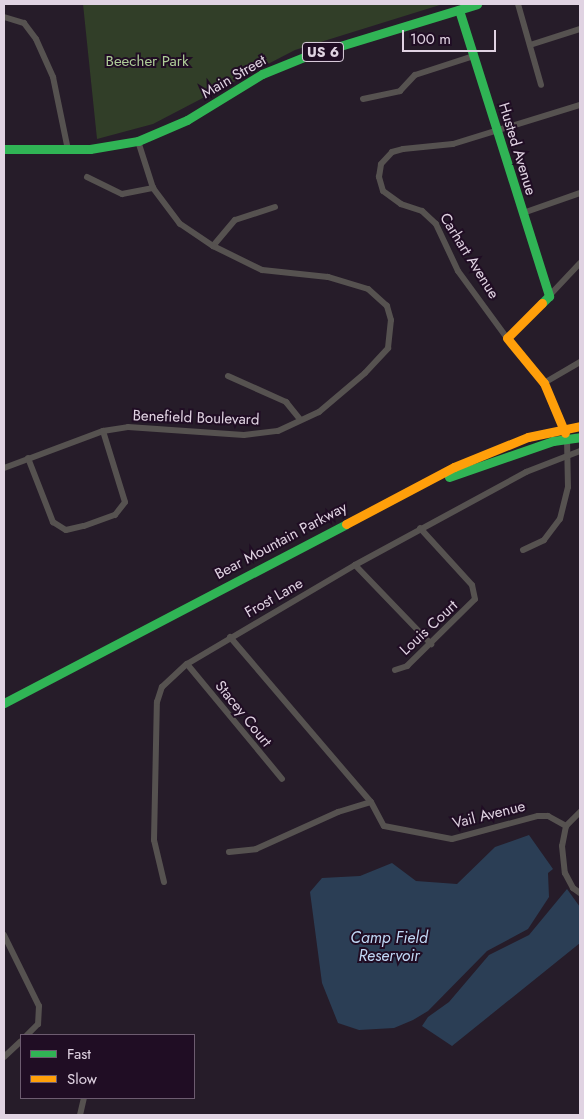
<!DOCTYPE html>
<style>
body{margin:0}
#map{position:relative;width:584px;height:1119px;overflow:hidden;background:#261c29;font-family:Jost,sans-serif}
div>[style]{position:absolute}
.green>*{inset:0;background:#313e28}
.water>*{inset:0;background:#2b3e55}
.street>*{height:6px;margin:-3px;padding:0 3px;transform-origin:3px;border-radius:3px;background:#565250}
.fast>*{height:9px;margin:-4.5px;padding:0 4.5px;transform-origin:4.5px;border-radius:4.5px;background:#30b455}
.slow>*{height:9px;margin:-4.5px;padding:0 4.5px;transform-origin:4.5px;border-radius:4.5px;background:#ff9f0a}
span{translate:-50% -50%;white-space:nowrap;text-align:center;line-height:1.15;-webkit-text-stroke:4px #200d24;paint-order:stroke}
.shield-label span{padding:1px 4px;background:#200d24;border:1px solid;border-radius:4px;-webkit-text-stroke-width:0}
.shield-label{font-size:14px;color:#e0d3e2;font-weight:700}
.park-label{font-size:15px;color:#aecd98}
.street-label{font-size:15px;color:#e0d3e2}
.water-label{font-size:16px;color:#c0d8f5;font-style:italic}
.frame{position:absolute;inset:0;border:5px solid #e0d3e2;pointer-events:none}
.legend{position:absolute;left:20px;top:1034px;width:175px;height:65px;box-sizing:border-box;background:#200d24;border:1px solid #6d5c70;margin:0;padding:6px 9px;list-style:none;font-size:15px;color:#e0d3e2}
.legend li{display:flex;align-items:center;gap:10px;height:25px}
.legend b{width:25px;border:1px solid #6d5c70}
.scale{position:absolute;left:402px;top:30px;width:94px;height:22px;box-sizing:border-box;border:2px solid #e0d3e2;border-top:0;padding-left:6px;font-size:15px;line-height:18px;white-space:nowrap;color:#e0d3e2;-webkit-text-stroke:4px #200d24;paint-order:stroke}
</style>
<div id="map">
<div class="green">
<div style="clip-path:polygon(83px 4px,443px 4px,295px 50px,153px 124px,97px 139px)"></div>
</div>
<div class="water">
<div style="clip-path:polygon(529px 835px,553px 869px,548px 873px,549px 897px,528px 929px,487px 951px,428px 1011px,413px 1020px,394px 1028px,359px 1030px,338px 1023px,322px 983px,310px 892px,322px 878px,360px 876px,392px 863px,416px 881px,457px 884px,495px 847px)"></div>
<div style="clip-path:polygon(567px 889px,580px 907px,580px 943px,452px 1046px,422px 1026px,428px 1017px,449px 1002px,489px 955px,529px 935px)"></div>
</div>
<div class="street">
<div style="left:518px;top:4px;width:84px;rotate:74.1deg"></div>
<div style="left:4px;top:17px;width:21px;rotate:17deg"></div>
<div style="left:24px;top:23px;width:20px;rotate:53deg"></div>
<div style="left:36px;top:39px;width:42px;rotate:65.9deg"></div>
<div style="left:53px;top:77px;width:75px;rotate:78.4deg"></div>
<div style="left:530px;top:45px;width:52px;rotate:-17.7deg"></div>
<div style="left:363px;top:99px;width:38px;rotate:-12deg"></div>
<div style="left:400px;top:91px;width:22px;rotate:-47deg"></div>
<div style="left:415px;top:75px;width:62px;rotate:-17.9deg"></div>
<div style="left:87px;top:177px;width:39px;rotate:26deg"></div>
<div style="left:122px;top:194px;width:32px;rotate:-11deg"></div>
<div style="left:523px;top:213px;width:60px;rotate:-19.3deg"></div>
<div style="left:213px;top:246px;width:34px;rotate:-50deg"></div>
<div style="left:235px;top:220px;width:42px;rotate:-18deg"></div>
<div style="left:549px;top:296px;width:45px;rotate:-46.8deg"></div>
<div style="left:507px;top:338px;width:83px;rotate:-126.2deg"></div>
<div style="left:458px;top:271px;width:52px;rotate:-115.1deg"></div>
<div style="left:436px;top:224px;width:19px;rotate:-137deg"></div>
<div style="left:422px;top:211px;width:22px;rotate:-162deg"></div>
<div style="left:401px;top:204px;width:22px;rotate:-144deg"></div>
<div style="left:383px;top:191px;width:15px;rotate:-106deg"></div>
<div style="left:379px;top:177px;width:13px;rotate:-81deg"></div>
<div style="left:381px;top:164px;width:16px;rotate:-47deg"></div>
<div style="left:392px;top:152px;width:11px;rotate:-15deg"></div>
<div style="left:403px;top:149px;width:50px;rotate:-5.7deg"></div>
<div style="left:453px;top:144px;width:133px;rotate:-17.1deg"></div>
<div style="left:228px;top:376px;width:64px;rotate:24.1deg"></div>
<div style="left:286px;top:402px;width:22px;rotate:51deg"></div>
<div style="left:544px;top:383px;width:42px;rotate:-30.3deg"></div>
<div style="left:28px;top:458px;width:69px;rotate:68.7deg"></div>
<div style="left:53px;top:522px;width:15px;rotate:32deg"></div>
<div style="left:66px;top:530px;width:18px;rotate:-13deg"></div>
<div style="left:84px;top:526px;width:33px;rotate:-20deg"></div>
<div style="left:115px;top:515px;width:16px;rotate:-52deg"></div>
<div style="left:125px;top:502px;width:74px;rotate:-107.2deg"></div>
<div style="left:4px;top:468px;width:106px;rotate:-20.5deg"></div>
<div style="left:103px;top:431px;width:25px;rotate:-9deg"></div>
<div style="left:128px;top:427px;width:116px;rotate:3.9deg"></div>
<div style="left:244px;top:435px;width:34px;rotate:-7deg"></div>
<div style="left:278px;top:431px;width:45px;rotate:-24.9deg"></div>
<div style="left:319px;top:412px;width:60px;rotate:-40.3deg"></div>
<div style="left:365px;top:373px;width:34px;rotate:-47deg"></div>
<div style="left:388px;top:348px;width:28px;rotate:-84deg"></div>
<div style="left:391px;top:320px;width:15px;rotate:-106deg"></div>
<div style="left:387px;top:306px;width:25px;rotate:-138deg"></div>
<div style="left:368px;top:289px;width:42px;rotate:-163.3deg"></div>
<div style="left:328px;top:277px;width:66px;rotate:-173.9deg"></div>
<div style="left:262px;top:270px;width:55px;rotate:-153.9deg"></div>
<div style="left:213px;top:246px;width:40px;rotate:-146deg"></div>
<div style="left:180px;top:224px;width:45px;rotate:-126.9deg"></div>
<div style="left:153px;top:188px;width:49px;rotate:-107.7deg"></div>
<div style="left:523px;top:550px;width:23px;rotate:-25deg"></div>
<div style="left:544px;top:540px;width:26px;rotate:-53deg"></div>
<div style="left:560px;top:519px;width:33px;rotate:-76deg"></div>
<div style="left:568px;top:487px;width:48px;rotate:-91.2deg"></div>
<div style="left:355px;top:565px;width:110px;rotate:46.1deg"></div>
<div style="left:230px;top:637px;width:217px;rotate:49.5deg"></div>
<div style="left:371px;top:802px;width:27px;rotate:62deg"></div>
<div style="left:384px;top:826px;width:69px;rotate:10.8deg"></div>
<div style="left:452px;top:839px;width:89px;rotate:-15deg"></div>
<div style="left:538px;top:816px;width:10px"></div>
<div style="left:548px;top:816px;width:21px;rotate:29deg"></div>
<div style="left:187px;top:664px;width:149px;rotate:50.4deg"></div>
<div style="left:395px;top:670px;width:13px;rotate:-18deg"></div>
<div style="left:407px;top:666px;width:95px;rotate:-44.6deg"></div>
<div style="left:475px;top:599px;width:14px;rotate:-102deg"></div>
<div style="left:472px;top:585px;width:77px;rotate:-132.4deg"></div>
<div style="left:580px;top:812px;width:20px;rotate:135deg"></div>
<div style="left:566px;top:826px;width:20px;rotate:101deg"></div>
<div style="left:562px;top:846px;width:27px;rotate:84deg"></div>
<div style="left:565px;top:873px;width:17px;rotate:62deg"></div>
<div style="left:573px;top:888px;width:9px;rotate:36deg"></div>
<div style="left:229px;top:852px;width:27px;rotate:-6deg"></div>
<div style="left:256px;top:849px;width:90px;rotate:-24.3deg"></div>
<div style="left:338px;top:812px;width:34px;rotate:-17deg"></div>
<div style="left:164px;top:882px;width:43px;rotate:-103.4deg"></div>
<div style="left:154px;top:840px;width:138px;rotate:-88.8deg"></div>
<div style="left:157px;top:702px;width:16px;rotate:-72deg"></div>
<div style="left:162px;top:687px;width:34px;rotate:-43deg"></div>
<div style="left:187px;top:664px;width:195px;rotate:-30.5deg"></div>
<div style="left:355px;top:565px;width:195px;rotate:-28.5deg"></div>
<div style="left:526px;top:472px;width:58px;rotate:-21.3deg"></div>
<div style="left:4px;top:935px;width:79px;rotate:63.8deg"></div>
<div style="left:39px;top:1006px;width:18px;rotate:93deg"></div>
<div style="left:38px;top:1024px;width:16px;rotate:135deg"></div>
<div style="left:4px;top:1057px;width:23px;rotate:-43deg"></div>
<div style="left:80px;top:1115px;width:17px;rotate:-77deg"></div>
</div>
<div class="fast">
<div style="left:459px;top:10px;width:300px;rotate:72.5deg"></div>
<div style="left:549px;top:296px;width:10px;rotate:135deg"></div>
<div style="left:4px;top:149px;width:86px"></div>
<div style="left:90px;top:149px;width:49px;rotate:-9.5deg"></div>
<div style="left:138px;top:141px;width:53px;rotate:-23.2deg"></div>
<div style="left:187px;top:120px;width:88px;rotate:-31.5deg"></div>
<div style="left:262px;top:74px;width:45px;rotate:-22deg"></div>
<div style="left:304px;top:57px;width:181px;rotate:-17deg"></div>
<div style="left:449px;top:477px;width:110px;rotate:-19.1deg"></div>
<div style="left:553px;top:441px;width:27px;rotate:-8deg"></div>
<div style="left:4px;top:703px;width:386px;rotate:-27.6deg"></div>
</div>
<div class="slow">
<div style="left:542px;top:303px;width:49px;rotate:135deg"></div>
<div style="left:507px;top:338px;width:58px;rotate:50.6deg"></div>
<div style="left:544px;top:383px;width:54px;rotate:67.2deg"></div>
<div style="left:346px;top:524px;width:122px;rotate:-27.8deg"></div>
<div style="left:454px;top:467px;width:80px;rotate:-22.1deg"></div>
<div style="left:528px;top:437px;width:53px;rotate:-11.9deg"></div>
</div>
<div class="shield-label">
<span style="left:323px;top:52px">US 6</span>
</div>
<div class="park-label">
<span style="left:147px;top:62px">Beecher Park</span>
</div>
<div class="street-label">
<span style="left:234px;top:77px;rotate:-30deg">Main Street</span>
<span style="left:517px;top:149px;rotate:73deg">Husted Avenue</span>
<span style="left:469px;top:256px;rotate:58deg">Carhart Avenue</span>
<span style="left:196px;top:418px;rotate:2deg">Benefield Boulevard</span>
<span style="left:281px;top:541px;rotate:-28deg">Bear Mountain Parkway</span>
<span style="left:274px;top:598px;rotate:-30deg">Frost Lane</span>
<span style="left:429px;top:628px;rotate:-43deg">Louis Court</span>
<span style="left:243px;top:714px;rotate:51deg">Stacey Court</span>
<span style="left:489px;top:815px;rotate:-14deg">Vail Avenue</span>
</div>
<div class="water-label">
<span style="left:389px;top:947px">Camp Field<br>Reservoir</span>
</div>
<div class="frame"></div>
<ul class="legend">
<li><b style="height:6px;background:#30b455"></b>Fast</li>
<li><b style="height:6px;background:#ff9f0a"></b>Slow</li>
</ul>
<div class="scale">100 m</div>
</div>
